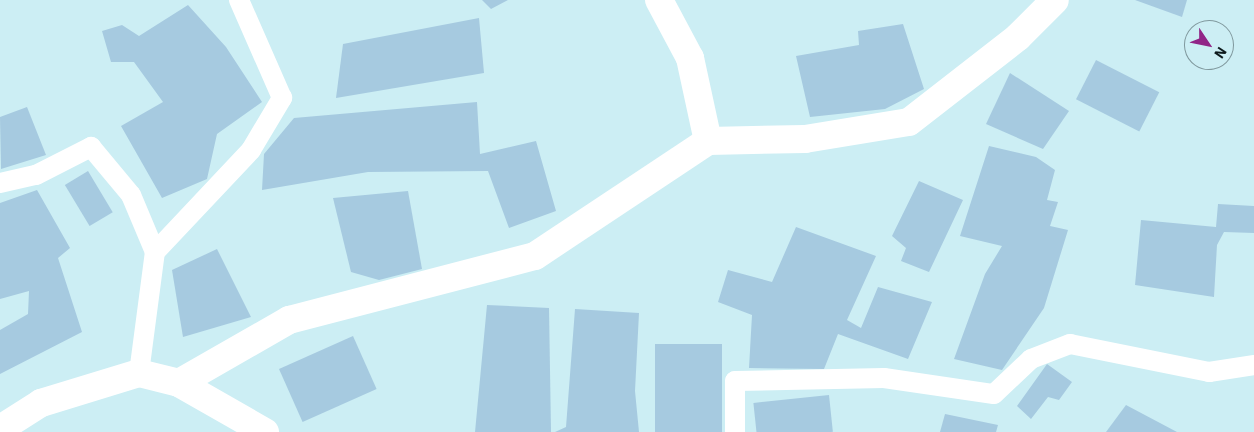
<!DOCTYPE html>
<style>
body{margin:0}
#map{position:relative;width:1254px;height:432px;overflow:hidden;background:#cceef4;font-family:"IBM Plex Sans",sans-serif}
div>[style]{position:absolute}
.building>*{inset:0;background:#a6cae0;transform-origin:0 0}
.lane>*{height:20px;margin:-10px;padding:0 10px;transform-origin:10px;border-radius:10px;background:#fff}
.street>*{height:28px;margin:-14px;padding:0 14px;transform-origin:14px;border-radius:14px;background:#fff}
span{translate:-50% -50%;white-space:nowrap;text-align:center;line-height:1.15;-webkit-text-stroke:4px #cceef4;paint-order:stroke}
.north{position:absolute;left:1184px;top:20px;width:50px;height:50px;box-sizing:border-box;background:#cceef4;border:1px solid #80999e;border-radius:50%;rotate:124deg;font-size:14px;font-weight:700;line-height:20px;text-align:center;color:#0e1a1d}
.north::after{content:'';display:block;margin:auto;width:18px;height:22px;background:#912587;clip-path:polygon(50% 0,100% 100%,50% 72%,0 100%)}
</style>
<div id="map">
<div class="building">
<div style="clip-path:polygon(482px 0,508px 0,491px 9px)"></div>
<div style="clip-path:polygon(1135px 0,1187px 0,1182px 17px)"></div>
<div style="clip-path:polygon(188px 5px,226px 47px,262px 102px,217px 134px,207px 179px,162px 198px,121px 126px,163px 102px,134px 62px,111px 62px,102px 31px,122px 25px,139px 36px)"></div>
<div style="clip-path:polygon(479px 18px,484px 73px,336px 98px,343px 44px)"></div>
<div style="clip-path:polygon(903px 24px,924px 89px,885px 109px,810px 117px,796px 56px,859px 45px,858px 31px)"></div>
<div style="left:1096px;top:60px;width:71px;height:44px;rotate:27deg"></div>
<div style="clip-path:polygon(1010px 73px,1069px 111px,1043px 149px,986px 124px)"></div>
<div style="clip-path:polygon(477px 102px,480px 154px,536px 141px,556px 211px,509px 228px,488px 171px,368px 172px,262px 190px,264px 154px,294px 118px)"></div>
<div style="clip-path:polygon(27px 107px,46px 155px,1px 169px,0 117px)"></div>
<div style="clip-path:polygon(989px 146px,1036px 157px,1055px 170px,1047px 200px,1058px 202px,1050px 226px,1068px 230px,1044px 308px,1002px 370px,954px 359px,985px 274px,1002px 246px,960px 236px)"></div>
<div style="left:88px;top:171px;width:48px;height:27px;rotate:59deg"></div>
<div style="clip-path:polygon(919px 181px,963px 200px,929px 272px,901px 261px,906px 248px,892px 236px)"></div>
<div style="clip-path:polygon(37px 190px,70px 248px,58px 258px,82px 332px,0 374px,0 330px,28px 314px,29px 291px,0 299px,0 203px)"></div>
<div style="clip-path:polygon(408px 191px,422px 269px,379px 280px,351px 272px,333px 198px)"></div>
<div style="clip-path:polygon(1218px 204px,1254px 206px,1254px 233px,1224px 232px,1217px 245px,1214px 297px,1135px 285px,1141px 220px,1216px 227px)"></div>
<div style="clip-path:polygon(796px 227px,876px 256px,847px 320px,861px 328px,878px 287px,932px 302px,908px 359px,838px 334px,824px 369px,749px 368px,752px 315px,718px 302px,728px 270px,772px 282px)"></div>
<div style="clip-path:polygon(217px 249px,251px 317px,183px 337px,172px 270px)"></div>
<div style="clip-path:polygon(487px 305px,549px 308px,551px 432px,475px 432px)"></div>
<div style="clip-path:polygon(575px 309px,639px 313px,635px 391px,639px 432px,555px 432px,566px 427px)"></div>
<div style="left:353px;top:336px;width:58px;height:81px;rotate:66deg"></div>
<div style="left:722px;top:344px;width:88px;height:67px;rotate:90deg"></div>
<div style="clip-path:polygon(1047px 364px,1072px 382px,1059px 400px,1048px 397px,1031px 419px,1017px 406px)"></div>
<div style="left:829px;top:395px;width:37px;height:76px;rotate:84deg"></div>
<div style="clip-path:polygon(1126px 405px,1177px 432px,1106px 432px)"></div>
<div style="clip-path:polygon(945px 414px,998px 425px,996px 432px,940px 432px)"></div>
</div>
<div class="lane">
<div style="left:0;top:183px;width:37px;rotate:-13deg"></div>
<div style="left:36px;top:175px;width:62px;rotate:-27deg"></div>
<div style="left:91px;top:147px;width:62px;rotate:50.2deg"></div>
<div style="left:131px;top:195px;width:62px;rotate:67.2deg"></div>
<div style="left:139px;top:373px;width:122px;rotate:-82.5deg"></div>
<div style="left:155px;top:252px;width:140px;rotate:-46.7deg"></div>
<div style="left:251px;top:150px;width:61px;rotate:-59.2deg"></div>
<div style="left:282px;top:98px;width:107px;rotate:-113.7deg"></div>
<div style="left:735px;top:432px;width:51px;rotate:-90deg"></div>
<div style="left:735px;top:381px;width:149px;rotate:-1.2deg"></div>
<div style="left:884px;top:378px;width:111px;rotate:8.3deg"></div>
<div style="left:994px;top:394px;width:51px;rotate:-43.4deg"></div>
<div style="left:1031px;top:359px;width:42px;rotate:-21deg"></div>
<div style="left:1070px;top:344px;width:142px;rotate:11.4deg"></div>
<div style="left:1209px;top:372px;width:46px;rotate:-8.8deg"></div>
</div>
<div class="street">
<div style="left:659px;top:0;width:66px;rotate:61.9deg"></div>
<div style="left:690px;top:58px;width:85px;rotate:77.8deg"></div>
<div style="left:179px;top:383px;width:127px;rotate:-29.8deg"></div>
<div style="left:289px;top:320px;width:254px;rotate:-14.6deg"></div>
<div style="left:535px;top:256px;width:208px;rotate:-33.6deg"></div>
<div style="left:708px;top:141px;width:97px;rotate:-1.2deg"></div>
<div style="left:805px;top:139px;width:105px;rotate:-9.3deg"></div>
<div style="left:909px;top:122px;width:138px;rotate:-37.9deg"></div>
<div style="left:1018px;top:37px;width:52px;rotate:-45deg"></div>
<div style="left:0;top:429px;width:49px;rotate:-32.4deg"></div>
<div style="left:41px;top:403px;width:102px;rotate:-17deg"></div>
<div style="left:139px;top:373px;width:41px;rotate:14deg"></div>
<div style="left:179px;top:383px;width:99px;rotate:29.7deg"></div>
</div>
<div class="north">N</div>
</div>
